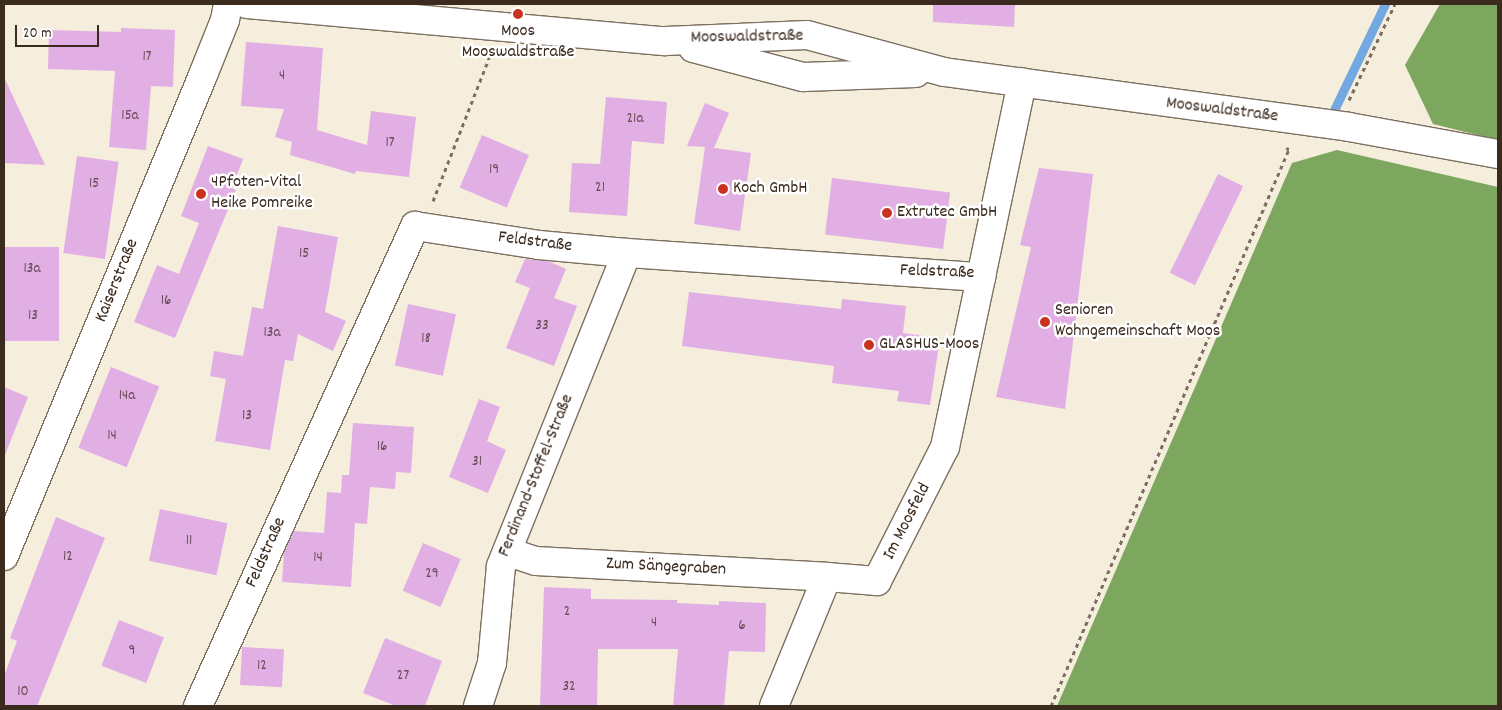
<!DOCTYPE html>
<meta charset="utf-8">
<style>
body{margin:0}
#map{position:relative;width:1502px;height:710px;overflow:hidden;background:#f5eedc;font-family:Dekko,sans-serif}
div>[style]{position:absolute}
.forest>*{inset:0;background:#7da75f}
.stream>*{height:9px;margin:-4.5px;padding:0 4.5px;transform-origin:4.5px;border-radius:4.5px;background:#74a8e1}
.building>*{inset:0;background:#e2afe5;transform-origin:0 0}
.path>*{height:3px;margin-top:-1.5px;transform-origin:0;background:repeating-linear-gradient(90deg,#7c6f60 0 4px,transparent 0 8px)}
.roads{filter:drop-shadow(1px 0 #7c6f60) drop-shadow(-1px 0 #7c6f60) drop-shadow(0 1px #7c6f60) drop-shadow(0 -1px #7c6f60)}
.minor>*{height:28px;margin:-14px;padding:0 14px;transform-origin:14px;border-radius:14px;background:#fff}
.major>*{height:28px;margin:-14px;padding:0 14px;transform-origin:14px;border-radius:14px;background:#fff}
.dots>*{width:14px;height:14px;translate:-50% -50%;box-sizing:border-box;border:2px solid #fff;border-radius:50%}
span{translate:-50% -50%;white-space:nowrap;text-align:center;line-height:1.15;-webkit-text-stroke:5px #fff;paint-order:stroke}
.number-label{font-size:15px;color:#654b50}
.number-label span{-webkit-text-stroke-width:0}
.poi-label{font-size:18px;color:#3b2a1e}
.left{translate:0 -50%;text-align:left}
.street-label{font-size:18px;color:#3b2a1e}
.frame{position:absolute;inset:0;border:5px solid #3b2a1e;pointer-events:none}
.scale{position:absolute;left:15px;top:25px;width:84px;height:22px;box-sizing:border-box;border:2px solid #3b2a1e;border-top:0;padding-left:6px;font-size:15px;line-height:18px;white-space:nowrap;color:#3b2a1e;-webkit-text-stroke:4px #fff;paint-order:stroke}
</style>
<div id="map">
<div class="forest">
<div style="clip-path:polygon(1440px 4px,1498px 4px,1498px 140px,1433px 124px,1405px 65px)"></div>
<div style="clip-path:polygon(1337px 150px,1498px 187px,1498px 706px,1057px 706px,1292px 163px)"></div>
</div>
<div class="stream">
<div style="left:1334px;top:110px;width:118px;rotate:-64.3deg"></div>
</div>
<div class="building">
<div style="clip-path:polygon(933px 4px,1015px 4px,1014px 27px,933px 22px)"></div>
<div style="clip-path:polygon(121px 28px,175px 30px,173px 87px,151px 86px,146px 150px,109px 147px,115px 71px,48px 69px,49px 30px,121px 32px)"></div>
<div style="clip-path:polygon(246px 42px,323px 48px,317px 130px,367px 145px,371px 111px,416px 117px,409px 177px,356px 171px,355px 174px,290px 155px,292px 142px,275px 137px,284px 109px,241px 106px)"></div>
<div style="clip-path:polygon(4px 77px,45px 165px,4px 163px)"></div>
<div style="clip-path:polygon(606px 97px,667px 102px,664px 144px,632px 141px,627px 216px,569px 212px,572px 163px,600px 164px)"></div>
<div style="clip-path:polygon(705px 103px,729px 113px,714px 148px,708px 147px,751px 153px,740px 231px,694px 224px,705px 147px,687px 146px)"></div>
<div style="left:482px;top:135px;width:51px;height:57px;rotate:23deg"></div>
<div style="clip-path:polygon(208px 146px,243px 159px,232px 188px,236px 190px,175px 338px,134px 322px,157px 265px,179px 274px,199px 223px,181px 216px)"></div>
<div style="left:77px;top:156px;width:42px;height:98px;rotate:8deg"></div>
<div style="clip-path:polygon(1039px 168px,1093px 174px,1065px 409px,996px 397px,1031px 247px,1020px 245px)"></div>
<div style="left:1218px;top:174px;width:28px;height:110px;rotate:26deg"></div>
<div style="left:832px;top:178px;width:119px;height:57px;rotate:7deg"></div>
<div style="clip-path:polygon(278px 226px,338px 237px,325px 312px,346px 321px,333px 351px,298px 334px,293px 361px,285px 360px,270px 450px,215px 441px,226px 379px,210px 376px,214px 351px,243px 356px,252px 307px,263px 309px)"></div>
<div style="left:5px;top:247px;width:54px;height:94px"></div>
<div style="clip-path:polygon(525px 259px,548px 261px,566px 269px,554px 298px,577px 306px,554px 366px,506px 348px,530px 288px,515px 282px)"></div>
<div style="clip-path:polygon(689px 292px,841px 309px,842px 299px,906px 306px,903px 333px,940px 338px,930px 405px,897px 401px,899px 391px,832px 383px,834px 366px,682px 346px)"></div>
<div style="left:408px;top:304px;width:49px;height:63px;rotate:12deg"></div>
<div style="left:111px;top:367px;width:52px;height:87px;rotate:22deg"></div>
<div style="clip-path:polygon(4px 387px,28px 397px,5px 455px,4px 455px)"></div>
<div style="clip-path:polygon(479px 399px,500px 407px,487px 441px,506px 450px,488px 493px,449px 477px)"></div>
<div style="clip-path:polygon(353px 423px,414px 427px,411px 473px,396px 472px,395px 489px,370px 487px,367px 524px,355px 523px,351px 587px,282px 582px,284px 553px,294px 531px,324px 533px,327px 492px,341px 493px,342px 475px,349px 475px)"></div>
<div style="left:160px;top:509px;width:69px;height:53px;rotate:12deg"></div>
<div style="clip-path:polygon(56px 517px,105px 538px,37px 706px,4px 706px,4px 676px,17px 641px,10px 638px)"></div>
<div style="left:423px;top:543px;width:41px;height:52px;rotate:23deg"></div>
<div style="clip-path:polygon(544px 587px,591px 589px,591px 599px,677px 600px,677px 603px,719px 605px,719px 601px,766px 603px,765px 652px,729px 651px,724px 706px,673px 706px,678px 649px,598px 649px,597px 706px,540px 706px)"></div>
<div style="left:119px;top:620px;width:48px;height:49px;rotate:21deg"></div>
<div style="clip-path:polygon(385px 638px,442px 661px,425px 706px,396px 706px,363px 693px)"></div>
<div style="left:242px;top:647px;width:42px;height:38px;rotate:3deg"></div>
</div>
<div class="path">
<div style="left:1349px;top:100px;width:106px;rotate:-64.4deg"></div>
<div style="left:433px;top:201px;width:159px;rotate:-68.6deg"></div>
<div style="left:1051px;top:706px;width:606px;rotate:-66.86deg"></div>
<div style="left:1289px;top:149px;width:3px;rotate:-162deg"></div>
</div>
<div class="roads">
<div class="minor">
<div style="left:508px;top:552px;width:29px;rotate:18deg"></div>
<div style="left:536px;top:561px;width:291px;rotate:3.1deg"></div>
<div style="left:4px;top:556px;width:521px;rotate:-67.52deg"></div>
<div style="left:203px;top:75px;width:59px;rotate:-68.2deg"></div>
<div style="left:225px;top:20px;width:16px;rotate:-79deg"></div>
<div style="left:198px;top:706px;width:527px;rotate:-65.67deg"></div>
<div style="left:415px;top:226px;width:125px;rotate:8.7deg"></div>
<div style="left:539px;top:245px;width:88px;rotate:5.2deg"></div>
<div style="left:627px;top:253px;width:355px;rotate:3.9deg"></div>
<div style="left:981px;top:277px;width:199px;rotate:-78.1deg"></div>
<div style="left:478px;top:706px;width:45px;rotate:-72deg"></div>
<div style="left:492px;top:663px;width:97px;rotate:-84.7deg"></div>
<div style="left:501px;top:566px;width:337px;rotate:-68.1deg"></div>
<div style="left:774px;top:706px;width:139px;rotate:-67.7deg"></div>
<div style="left:827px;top:577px;width:50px;rotate:4.6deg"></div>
<div style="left:877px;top:581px;width:150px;rotate:-63.1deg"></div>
<div style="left:945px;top:447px;width:174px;rotate:-78deg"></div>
</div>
<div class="major">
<div style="left:247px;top:4px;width:420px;rotate:5.1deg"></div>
<div style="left:665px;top:41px;width:142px;rotate:-2.4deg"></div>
<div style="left:807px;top:35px;width:142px;rotate:15.1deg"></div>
<div style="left:944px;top:72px;width:409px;rotate:7.7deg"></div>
<div style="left:1349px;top:127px;width:151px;rotate:10.3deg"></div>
<div style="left:693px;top:48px;width:114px;rotate:14.8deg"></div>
<div style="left:803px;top:77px;width:113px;rotate:-2deg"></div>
</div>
</div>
<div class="dots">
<div style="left:518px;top:14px;background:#c8321e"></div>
<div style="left:723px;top:189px;background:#c8321e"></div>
<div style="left:201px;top:194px;background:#c8321e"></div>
<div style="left:887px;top:213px;background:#c8321e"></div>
<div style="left:1045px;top:322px;background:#c8321e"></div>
<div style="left:869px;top:345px;background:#c8321e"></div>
</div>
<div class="number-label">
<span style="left:147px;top:58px">17</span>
<span style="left:282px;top:77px">4</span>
<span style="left:130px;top:117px">15a</span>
<span style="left:635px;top:120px">21a</span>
<span style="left:390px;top:144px">17</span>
<span style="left:494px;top:171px">19</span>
<span style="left:94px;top:185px">15</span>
<span style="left:600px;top:189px">21</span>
<span style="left:304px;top:255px">15</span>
<span style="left:32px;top:270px">13a</span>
<span style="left:166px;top:302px">16</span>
<span style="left:33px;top:317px">13</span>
<span style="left:542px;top:327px">33</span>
<span style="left:272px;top:334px">13a</span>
<span style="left:426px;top:340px">18</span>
<span style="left:127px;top:397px">14a</span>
<span style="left:247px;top:417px">13</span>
<span style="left:112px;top:437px">14</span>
<span style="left:382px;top:448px">16</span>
<span style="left:477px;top:463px">31</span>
<span style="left:189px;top:542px">11</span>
<span style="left:68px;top:558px">12</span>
<span style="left:318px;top:559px">14</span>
<span style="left:432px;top:575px">29</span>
<span style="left:567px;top:613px">2</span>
<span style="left:654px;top:624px">4</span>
<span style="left:742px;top:627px">6</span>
<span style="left:132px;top:652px">9</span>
<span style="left:262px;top:667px">12</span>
<span style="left:403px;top:677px">27</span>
<span style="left:569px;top:688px">32</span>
<span style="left:23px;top:693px">10</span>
</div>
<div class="poi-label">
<span style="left:518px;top:43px">Moos<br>Mooswaldstraße</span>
<span class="left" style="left:211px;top:194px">4Pfoten-Vital<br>Heike Pomreike</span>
<span class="left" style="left:733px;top:189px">Koch GmbH</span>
<span class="left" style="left:897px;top:213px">Extrutec GmbH</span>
<span class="left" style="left:1055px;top:322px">Senioren<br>Wohngemeinschaft Moos</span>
<span class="left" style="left:879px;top:345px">GLASHUS-Moos</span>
</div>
<div class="street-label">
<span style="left:747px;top:38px;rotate:-1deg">Mooswaldstraße</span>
<span style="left:1222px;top:111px;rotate:7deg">Mooswaldstraße</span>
<span style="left:535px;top:243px;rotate:7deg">Feldstraße</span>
<span style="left:937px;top:273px;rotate:2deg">Feldstraße</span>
<span style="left:118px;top:281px;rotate:-68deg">Kaiserstraße</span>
<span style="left:537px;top:476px;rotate:-68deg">Ferdinand-Stoffel-Straße</span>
<span style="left:908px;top:522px;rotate:-63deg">Im Moosfeld</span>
<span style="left:267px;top:553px;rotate:-66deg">Feldstraße</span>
<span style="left:666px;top:568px;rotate:3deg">Zum Sängegraben</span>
</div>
<div class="frame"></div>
<div class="scale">20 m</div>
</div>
